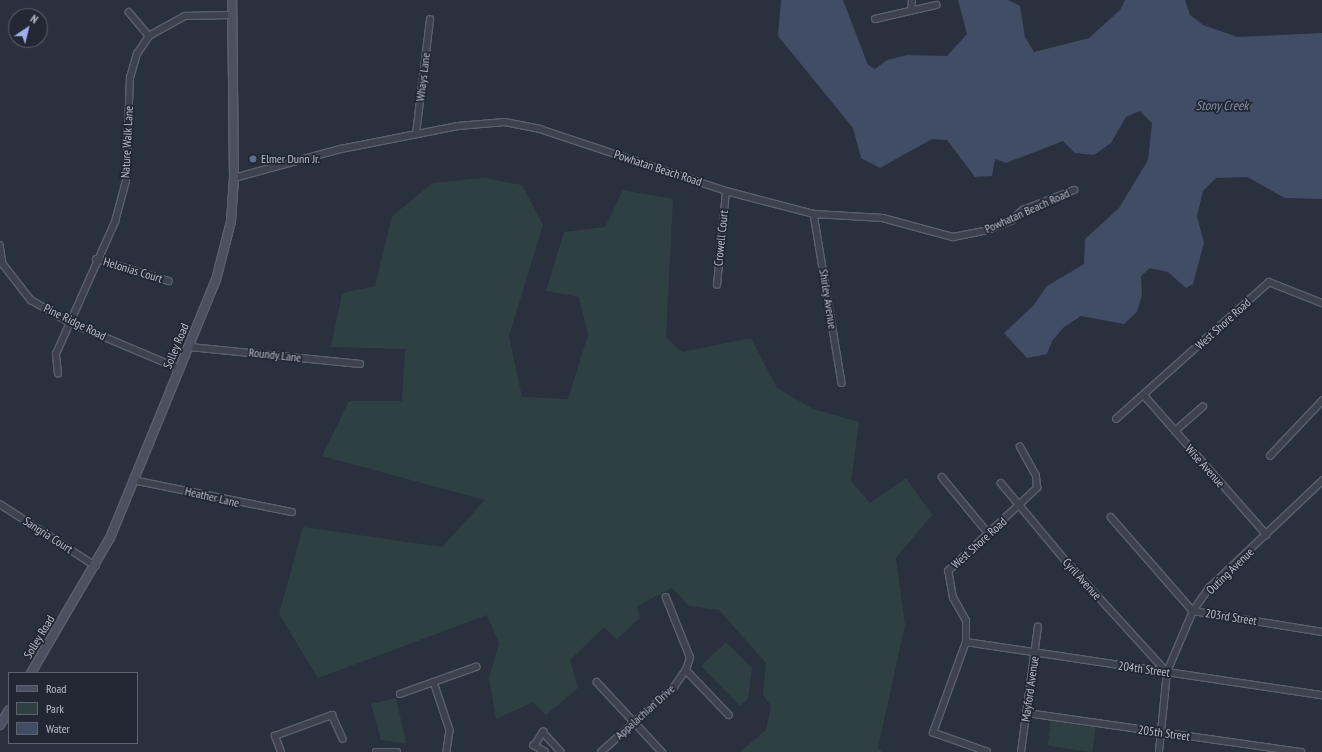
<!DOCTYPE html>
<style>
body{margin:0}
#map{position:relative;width:1322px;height:752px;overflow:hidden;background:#29303e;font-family:"PT Sans Narrow",sans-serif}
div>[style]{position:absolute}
.green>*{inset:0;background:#2f4043;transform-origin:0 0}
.water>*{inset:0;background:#414c65}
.roads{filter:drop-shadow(1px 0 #5b606c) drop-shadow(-1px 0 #5b606c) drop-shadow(0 1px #5b606c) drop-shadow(0 -1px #5b606c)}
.minor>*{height:5.5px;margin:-2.75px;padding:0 2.75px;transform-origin:2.75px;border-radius:2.75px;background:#3d424e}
.secondary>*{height:8px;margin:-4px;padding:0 4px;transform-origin:4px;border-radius:4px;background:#4c5161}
.dots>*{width:11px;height:11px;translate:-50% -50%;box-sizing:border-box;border:2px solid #222734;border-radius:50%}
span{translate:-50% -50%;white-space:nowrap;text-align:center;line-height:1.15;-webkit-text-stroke:3.5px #222734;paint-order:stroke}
.street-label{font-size:12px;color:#babdc9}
.poi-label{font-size:12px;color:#babdc9}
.left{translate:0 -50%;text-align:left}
.water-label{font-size:13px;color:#8590ac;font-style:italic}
.legend{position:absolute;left:8px;top:672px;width:130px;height:72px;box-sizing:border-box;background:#222734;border:1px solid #5f6370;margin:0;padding:5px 7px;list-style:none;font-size:12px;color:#babdc9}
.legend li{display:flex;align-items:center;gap:8px;height:20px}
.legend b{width:20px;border:1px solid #5f6370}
.north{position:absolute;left:8px;top:8px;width:40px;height:40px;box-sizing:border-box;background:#222734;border:1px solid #5f6370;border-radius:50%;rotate:35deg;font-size:11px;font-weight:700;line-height:16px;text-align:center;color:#babdc9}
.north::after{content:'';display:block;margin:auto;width:14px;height:18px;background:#9cb0ec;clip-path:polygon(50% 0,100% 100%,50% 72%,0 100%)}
</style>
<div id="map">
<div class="green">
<div style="clip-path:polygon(483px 178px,522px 185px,543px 225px,509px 336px,522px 397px,568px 399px,588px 335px,579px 297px,546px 291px,564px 232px,605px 227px,623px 190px,673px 199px,666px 337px,682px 352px,751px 338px,777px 388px,813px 409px,859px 422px,851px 481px,870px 503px,906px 478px,932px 515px,896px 558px,905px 625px,878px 748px,882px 752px,740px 752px,766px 730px,771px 706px,763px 695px,766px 663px,719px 610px,689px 606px,672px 588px,637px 606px,640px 618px,617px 639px,604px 627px,570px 660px,578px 688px,546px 715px,533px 702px,496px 719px,489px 678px,499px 643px,487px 615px,318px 678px,279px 614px,303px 527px,442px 547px,485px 500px,322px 456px,349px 401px,402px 401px,405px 349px,331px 347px,342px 293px,375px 286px,392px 216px,433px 183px)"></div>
<div style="clip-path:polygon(726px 642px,752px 668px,748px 699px,740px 706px,701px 666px)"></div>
<div style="clip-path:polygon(396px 698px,406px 743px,381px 740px,371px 704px)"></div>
<div style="left:1051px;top:721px;width:45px;height:25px;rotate:8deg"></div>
</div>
<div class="water">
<div style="clip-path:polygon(781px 0,843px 0,868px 65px,875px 69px,887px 60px,907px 55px,947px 56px,967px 34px,958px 0,1008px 0,1020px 6px,1025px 37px,1034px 52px,1089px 38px,1120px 10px,1125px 0,1185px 0,1190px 15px,1203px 25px,1238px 37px,1322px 33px,1322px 199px,1285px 198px,1247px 177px,1216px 178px,1203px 191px,1197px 216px,1204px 243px,1193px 284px,1186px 288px,1168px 272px,1150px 268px,1141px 276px,1142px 295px,1137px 312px,1124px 324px,1081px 316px,1064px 327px,1052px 341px,1047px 354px,1027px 358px,1004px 333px,1033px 306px,1047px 286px,1084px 264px,1085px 239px,1119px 208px,1148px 160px,1152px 123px,1140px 111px,1126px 117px,1111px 143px,1094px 155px,1075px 153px,1063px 141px,1006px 163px,995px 159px,992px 176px,975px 177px,947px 140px,932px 139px,880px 168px,861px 158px,853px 128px,778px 36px)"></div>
</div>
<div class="roads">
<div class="minor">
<div style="left:911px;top:11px;width:11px;rotate:-85deg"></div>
<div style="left:129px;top:12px;width:31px;rotate:50deg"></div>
<div style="left:875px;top:19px;width:63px;rotate:-12.9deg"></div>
<div style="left:416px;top:134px;width:115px;rotate:-83deg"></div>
<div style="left:234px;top:178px;width:111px;rotate:-15.2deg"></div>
<div style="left:341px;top:149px;width:119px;rotate:-11.1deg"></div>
<div style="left:458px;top:126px;width:47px;rotate:-4.9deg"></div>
<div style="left:505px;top:122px;width:36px;rotate:11deg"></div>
<div style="left:540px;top:129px;width:196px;rotate:18.4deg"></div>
<div style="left:726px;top:191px;width:91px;rotate:14.6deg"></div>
<div style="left:814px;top:214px;width:69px;rotate:3.3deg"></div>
<div style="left:883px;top:218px;width:73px;rotate:15.2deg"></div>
<div style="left:953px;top:237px;width:33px;rotate:-11deg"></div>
<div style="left:985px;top:231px;width:28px;rotate:-21deg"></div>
<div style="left:1011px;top:221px;width:16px;rotate:-43deg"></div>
<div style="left:1023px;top:210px;width:55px;rotate:-21.4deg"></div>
<div style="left:814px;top:214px;width:171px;rotate:80.6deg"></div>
<div style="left:0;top:245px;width:19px;rotate:81deg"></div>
<div style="left:3px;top:264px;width:46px;rotate:52.1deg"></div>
<div style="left:31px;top:300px;width:44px;rotate:30.1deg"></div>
<div style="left:69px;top:322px;width:121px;rotate:22.9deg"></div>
<div style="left:96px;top:259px;width:76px;rotate:16.8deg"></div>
<div style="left:717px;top:285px;width:94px;rotate:-84.5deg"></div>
<div style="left:190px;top:347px;width:171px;rotate:5.7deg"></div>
<div style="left:58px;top:374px;width:20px;rotate:-96deg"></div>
<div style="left:56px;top:354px;width:145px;rotate:-65.9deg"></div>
<div style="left:115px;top:222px;width:42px;rotate:-75deg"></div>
<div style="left:126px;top:181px;width:103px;rotate:-87.8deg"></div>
<div style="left:130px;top:78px;width:25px;rotate:-74deg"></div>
<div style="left:137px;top:54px;width:22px;rotate:-56deg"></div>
<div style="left:149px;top:36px;width:41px;rotate:-29.1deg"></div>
<div style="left:185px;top:16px;width:47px;rotate:-1.2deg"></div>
<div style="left:1144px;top:395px;width:186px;rotate:48.7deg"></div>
<div style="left:1116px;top:419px;width:205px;rotate:-41.8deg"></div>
<div style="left:1269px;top:282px;width:57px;rotate:21.6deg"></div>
<div style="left:1175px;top:431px;width:37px;rotate:-41deg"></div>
<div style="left:1270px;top:456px;width:76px;rotate:-46.6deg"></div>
<div style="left:942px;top:477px;width:74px;rotate:50.5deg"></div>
<div style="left:133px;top:480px;width:162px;rotate:11.4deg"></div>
<div style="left:1001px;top:483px;width:102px;rotate:50.2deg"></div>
<div style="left:1066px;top:561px;width:150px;rotate:47.7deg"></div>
<div style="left:0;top:504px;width:114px;rotate:32.9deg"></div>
<div style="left:1111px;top:517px;width:125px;rotate:48.9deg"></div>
<div style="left:1193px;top:611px;width:131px;rotate:9.2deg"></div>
<div style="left:966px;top:642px;width:360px;rotate:8.5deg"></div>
<div style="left:686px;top:670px;width:62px;rotate:46.3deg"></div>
<div style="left:434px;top:682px;width:51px;rotate:71.6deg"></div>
<div style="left:450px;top:730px;width:22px;rotate:98deg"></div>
<div style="left:597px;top:682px;width:96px;rotate:47.1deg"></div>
<div style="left:400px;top:694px;width:81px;rotate:-19.6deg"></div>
<div style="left:1027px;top:713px;width:277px;rotate:8.1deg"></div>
<div style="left:281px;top:752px;width:17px;rotate:-111deg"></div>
<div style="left:275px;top:736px;width:61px;rotate:-20.2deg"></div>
<div style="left:332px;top:715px;width:26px;rotate:65deg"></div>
<div style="left:376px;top:752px;width:21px"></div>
<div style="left:545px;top:752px;width:13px;rotate:-151deg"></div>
<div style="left:534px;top:746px;width:17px;rotate:-57deg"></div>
<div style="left:543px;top:732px;width:27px;rotate:48deg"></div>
<div style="left:601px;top:752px;width:98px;rotate:-41.7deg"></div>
<div style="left:674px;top:687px;width:21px;rotate:-55deg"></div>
<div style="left:686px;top:670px;width:13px;rotate:-72deg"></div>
<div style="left:690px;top:658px;width:65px;rotate:-111.8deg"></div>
<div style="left:987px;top:752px;width:57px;rotate:-160.6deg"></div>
<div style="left:933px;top:733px;width:97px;rotate:-70.1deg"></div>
<div style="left:966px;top:642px;width:21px;rotate:-90deg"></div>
<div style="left:966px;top:621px;width:26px;rotate:-119deg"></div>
<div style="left:953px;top:598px;width:27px;rotate:-100deg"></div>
<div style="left:948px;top:571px;width:122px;rotate:-43deg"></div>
<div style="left:1037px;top:488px;width:12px;rotate:-95deg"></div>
<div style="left:1036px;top:476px;width:33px;rotate:-119deg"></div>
<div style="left:1021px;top:752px;width:126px;rotate:-82.3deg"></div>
<div style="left:1159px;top:752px;width:80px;rotate:-84.3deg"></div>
<div style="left:1167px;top:672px;width:66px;rotate:-66.9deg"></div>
<div style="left:1193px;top:611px;width:28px;rotate:-55deg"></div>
<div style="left:1209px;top:588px;width:156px;rotate:-43.4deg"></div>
</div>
<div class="secondary">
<div style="left:31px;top:673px;width:156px;rotate:-59.7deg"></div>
<div style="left:110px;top:538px;width:279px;rotate:-67.7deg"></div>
<div style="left:216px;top:280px;width:61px;rotate:-75.7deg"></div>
<div style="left:231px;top:221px;width:43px;rotate:-86deg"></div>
<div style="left:234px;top:178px;width:178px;rotate:-90.6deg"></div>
<div style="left:0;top:725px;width:17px;rotate:-59deg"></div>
</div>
</div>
<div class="dots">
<div style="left:253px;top:159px;background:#5c6f8a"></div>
</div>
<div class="street-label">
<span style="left:423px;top:77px;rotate:-83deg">Whays Lane</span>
<span style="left:127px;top:142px;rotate:-87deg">Nature Walk Lane</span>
<span style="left:658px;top:168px;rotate:18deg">Powhatan Beach Road</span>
<span style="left:1027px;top:211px;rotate:-24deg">Powhatan Beach Road</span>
<span style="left:721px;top:238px;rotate:-84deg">Crowell Court</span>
<span style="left:133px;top:270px;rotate:17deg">Helonias Court</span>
<span style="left:828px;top:299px;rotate:81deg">Shirley Avenue</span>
<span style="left:75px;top:322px;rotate:26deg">Pine Ridge Road</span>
<span style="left:1223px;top:324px;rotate:-42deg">West Shore Road</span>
<span style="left:176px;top:346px;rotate:-67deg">Solley Road</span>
<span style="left:275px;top:355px;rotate:6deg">Roundy Lane</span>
<span style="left:1205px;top:466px;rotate:48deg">Wise Avenue</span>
<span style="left:212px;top:497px;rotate:13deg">Heather Lane</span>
<span style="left:48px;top:535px;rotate:33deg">Sangria Court</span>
<span style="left:979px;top:543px;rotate:-42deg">West Shore Road</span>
<span style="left:1230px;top:571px;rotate:-44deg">Outing Avenue</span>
<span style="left:1082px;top:579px;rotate:48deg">Cyril Avenue</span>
<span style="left:1231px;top:617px;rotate:9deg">203rd Street</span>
<span style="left:39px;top:637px;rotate:-59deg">Solley Road</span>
<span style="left:1144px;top:669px;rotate:8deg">204th Street</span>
<span style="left:1030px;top:689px;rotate:-82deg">Mayford Avenue</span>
<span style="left:645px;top:712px;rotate:-42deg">Appalachian Drive</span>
<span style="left:1164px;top:733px;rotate:8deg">205th Street</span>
</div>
<div class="poi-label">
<span class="left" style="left:261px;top:159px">Elmer Dunn Jr.</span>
</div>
<div class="water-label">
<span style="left:1222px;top:106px">Stony Creek</span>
</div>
<ul class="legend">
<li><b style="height:5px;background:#4c5161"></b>Road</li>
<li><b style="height:11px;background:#2f4043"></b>Park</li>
<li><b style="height:11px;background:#414c65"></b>Water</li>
</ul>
<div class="north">N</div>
</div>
